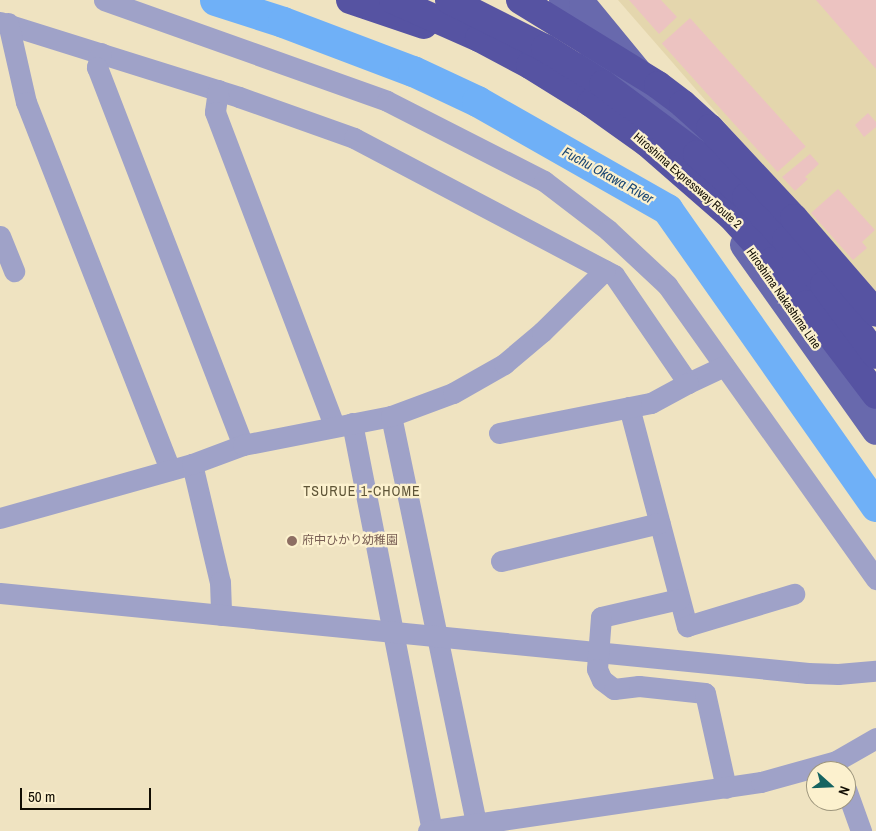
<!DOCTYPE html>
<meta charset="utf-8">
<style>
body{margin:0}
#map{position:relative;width:876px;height:831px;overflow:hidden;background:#efe3c1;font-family:"Archivo Narrow","Noto Sans JP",sans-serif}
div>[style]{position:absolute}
.built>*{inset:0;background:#e4d6ad}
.river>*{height:31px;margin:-15.5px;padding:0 15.5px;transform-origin:15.5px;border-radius:15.5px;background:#6fb0f7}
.building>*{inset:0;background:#ecc3c1;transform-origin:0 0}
.minor>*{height:21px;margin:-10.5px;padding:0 10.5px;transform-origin:10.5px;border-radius:10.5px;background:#9fa2c8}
.major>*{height:28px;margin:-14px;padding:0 14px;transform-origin:14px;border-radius:14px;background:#6869ad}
.highway>*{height:28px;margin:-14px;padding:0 14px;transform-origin:14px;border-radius:14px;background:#5653a2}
.highway-bridge>*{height:28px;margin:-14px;padding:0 14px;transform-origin:14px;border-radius:14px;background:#5653a2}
.dots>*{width:14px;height:14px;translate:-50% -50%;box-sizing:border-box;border:2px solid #fcf1ce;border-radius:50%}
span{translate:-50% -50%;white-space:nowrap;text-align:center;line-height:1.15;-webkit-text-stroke:4.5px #fcf1ce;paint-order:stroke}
.street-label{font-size:12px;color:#110d03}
.education-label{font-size:12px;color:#785e54}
.left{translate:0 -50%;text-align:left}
.water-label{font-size:14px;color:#194673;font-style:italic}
.neighbourhood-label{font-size:14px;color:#5f5537;letter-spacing:1px}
.north{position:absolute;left:806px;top:761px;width:50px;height:50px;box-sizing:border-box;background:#fcf1ce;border:1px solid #9e967d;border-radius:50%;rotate:110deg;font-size:14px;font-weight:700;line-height:20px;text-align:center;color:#110d03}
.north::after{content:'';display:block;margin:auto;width:18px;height:22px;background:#156461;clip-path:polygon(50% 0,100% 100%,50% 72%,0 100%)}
.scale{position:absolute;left:20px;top:788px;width:131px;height:22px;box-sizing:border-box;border:2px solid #110d03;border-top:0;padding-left:6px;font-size:15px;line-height:18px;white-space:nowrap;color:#110d03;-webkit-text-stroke:4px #fcf1ce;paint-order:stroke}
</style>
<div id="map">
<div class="built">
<div style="clip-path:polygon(618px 0,876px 0,876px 293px,857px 274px)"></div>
</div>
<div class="river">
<div style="left:215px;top:0;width:71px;rotate:17.9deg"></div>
<div style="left:283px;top:22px;width:139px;rotate:20.7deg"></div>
<div style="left:413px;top:71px;width:71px;rotate:25.1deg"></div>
<div style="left:477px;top:101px;width:219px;rotate:29.6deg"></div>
<div style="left:667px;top:209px;width:363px;rotate:54.9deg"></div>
</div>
<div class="building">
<div style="clip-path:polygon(629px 0,661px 0,677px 17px,659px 34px)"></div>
<div style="clip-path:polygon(816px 0,876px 0,876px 69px)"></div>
<div style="left:690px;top:18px;width:173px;height:38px;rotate:48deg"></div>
<div style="clip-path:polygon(868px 113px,876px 122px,876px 127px,864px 137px,855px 125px)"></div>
<div style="clip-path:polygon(810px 154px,819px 164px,805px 177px,808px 179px,795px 191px,782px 177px)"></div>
<div style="clip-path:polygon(838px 189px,875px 230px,862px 242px,867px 248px,853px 260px,811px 213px)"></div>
</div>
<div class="minor">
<div style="left:104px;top:0;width:300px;rotate:19.6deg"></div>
<div style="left:387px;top:101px;width:176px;rotate:27deg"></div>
<div style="left:544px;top:181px;width:81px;rotate:37.4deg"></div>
<div style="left:608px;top:230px;width:81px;rotate:43deg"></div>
<div style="left:667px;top:285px;width:361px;rotate:54.6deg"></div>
<div style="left:0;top:22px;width:250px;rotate:17.4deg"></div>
<div style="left:239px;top:97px;width:122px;rotate:19.6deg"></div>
<div style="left:354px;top:138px;width:294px;rotate:27.8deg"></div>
<div style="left:614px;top:275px;width:131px;rotate:55.6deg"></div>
<div style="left:688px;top:383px;width:40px;rotate:-25deg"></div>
<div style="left:8px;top:23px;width:81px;rotate:77.2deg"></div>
<div style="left:26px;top:102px;width:395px;rotate:68.6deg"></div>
<div style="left:101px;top:53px;width:15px;rotate:106deg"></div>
<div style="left:97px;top:67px;width:405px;rotate:68.9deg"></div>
<div style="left:218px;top:90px;width:22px;rotate:98deg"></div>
<div style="left:215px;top:112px;width:336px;rotate:69.2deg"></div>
<div style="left:0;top:236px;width:38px;rotate:68deg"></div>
<div style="left:629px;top:407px;width:227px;rotate:75.2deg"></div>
<div style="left:687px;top:626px;width:112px;rotate:-16.7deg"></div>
<div style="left:391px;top:416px;width:417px;rotate:78.2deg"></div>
<div style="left:352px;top:423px;width:415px;rotate:78.9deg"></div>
<div style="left:499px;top:433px;width:155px;rotate:-11.2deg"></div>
<div style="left:651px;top:403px;width:42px;rotate:-28.4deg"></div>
<div style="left:192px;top:464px;width:121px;rotate:76.7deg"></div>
<div style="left:220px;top:582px;width:33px;rotate:88deg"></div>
<div style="left:0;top:518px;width:199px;rotate:-15.7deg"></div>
<div style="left:192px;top:464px;width:54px;rotate:-20.4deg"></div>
<div style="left:243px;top:445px;width:151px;rotate:-11.1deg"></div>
<div style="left:391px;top:416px;width:66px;rotate:-20.4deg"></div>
<div style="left:453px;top:393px;width:59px;rotate:-29.6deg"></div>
<div style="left:504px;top:364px;width:50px;rotate:-40.1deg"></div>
<div style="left:542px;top:332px;width:88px;rotate:-44.5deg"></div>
<div style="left:501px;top:561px;width:163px;rotate:-13.5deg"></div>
<div style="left:0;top:593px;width:812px;rotate:5.65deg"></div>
<div style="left:808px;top:673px;width:30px;rotate:2deg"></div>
<div style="left:838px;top:674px;width:38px;rotate:-5deg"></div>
<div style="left:679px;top:599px;width:80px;rotate:167deg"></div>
<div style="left:601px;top:617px;width:52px;rotate:94.4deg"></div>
<div style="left:597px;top:669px;width:12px;rotate:66deg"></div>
<div style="left:602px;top:680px;width:15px;rotate:37deg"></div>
<div style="left:614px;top:689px;width:25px;rotate:-7deg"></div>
<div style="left:639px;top:686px;width:66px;rotate:6.1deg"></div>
<div style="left:705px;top:693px;width:97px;rotate:77.5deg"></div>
<div style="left:846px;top:789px;width:45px;rotate:70.3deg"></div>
<div style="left:428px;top:831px;width:337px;rotate:-8.4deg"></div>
<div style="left:761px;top:782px;width:78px;rotate:-15.6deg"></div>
<div style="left:836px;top:761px;width:46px;rotate:-29.9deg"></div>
</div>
<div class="major">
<div style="left:563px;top:0;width:77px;rotate:57.8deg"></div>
<div style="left:604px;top:65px;width:47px;rotate:51.9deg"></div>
<div style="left:583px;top:5px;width:197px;rotate:50.6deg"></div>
<div style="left:744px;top:245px;width:228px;rotate:54.6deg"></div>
</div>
<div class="highway">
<div style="left:350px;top:0;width:78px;rotate:18.7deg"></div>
</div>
<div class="highway-bridge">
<div style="left:393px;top:0;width:94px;rotate:23.8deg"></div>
<div style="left:479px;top:38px;width:58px;rotate:27.9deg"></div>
<div style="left:530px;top:65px;width:72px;rotate:31.9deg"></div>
<div style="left:591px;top:103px;width:69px;rotate:35.5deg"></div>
<div style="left:647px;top:143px;width:111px;rotate:41deg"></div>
<div style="left:731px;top:216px;width:61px;rotate:47.7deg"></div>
<div style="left:772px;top:261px;width:55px;rotate:50.9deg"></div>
<div style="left:807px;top:304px;width:114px;rotate:52.8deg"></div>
<div style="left:449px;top:0;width:107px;rotate:26.6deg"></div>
<div style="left:545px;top:48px;width:68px;rotate:31.8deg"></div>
<div style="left:603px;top:84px;width:117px;rotate:36.7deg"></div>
<div style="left:697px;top:154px;width:65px;rotate:41.3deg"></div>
<div style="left:746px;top:197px;width:59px;rotate:47.1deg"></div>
<div style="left:786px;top:240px;width:59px;rotate:49.8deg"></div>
<div style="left:824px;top:285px;width:87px;rotate:53.4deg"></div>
<div style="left:520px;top:0;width:162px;rotate:31.6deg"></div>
<div style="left:658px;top:85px;width:31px;rotate:37deg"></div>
<div style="left:683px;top:104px;width:36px;rotate:42deg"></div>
<div style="left:710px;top:128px;width:123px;rotate:47deg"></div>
<div style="left:794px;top:218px;width:125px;rotate:49.2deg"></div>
</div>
<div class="dots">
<div style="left:292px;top:541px;background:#8d6e63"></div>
</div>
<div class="street-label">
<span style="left:687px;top:181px;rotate:41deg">Hiroshima Expressway Route 2</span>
<span style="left:783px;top:299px;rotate:55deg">Hiroshima Nakashima Line</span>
</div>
<div class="education-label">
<span class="left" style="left:302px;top:541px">府中ひかり幼稚園</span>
</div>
<div class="water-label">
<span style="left:608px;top:175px;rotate:29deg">Fuchu Okawa River</span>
</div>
<div class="neighbourhood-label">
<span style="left:362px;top:491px">TSURUE 1-CHOME</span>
</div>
<div class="north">N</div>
<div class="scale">50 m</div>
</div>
